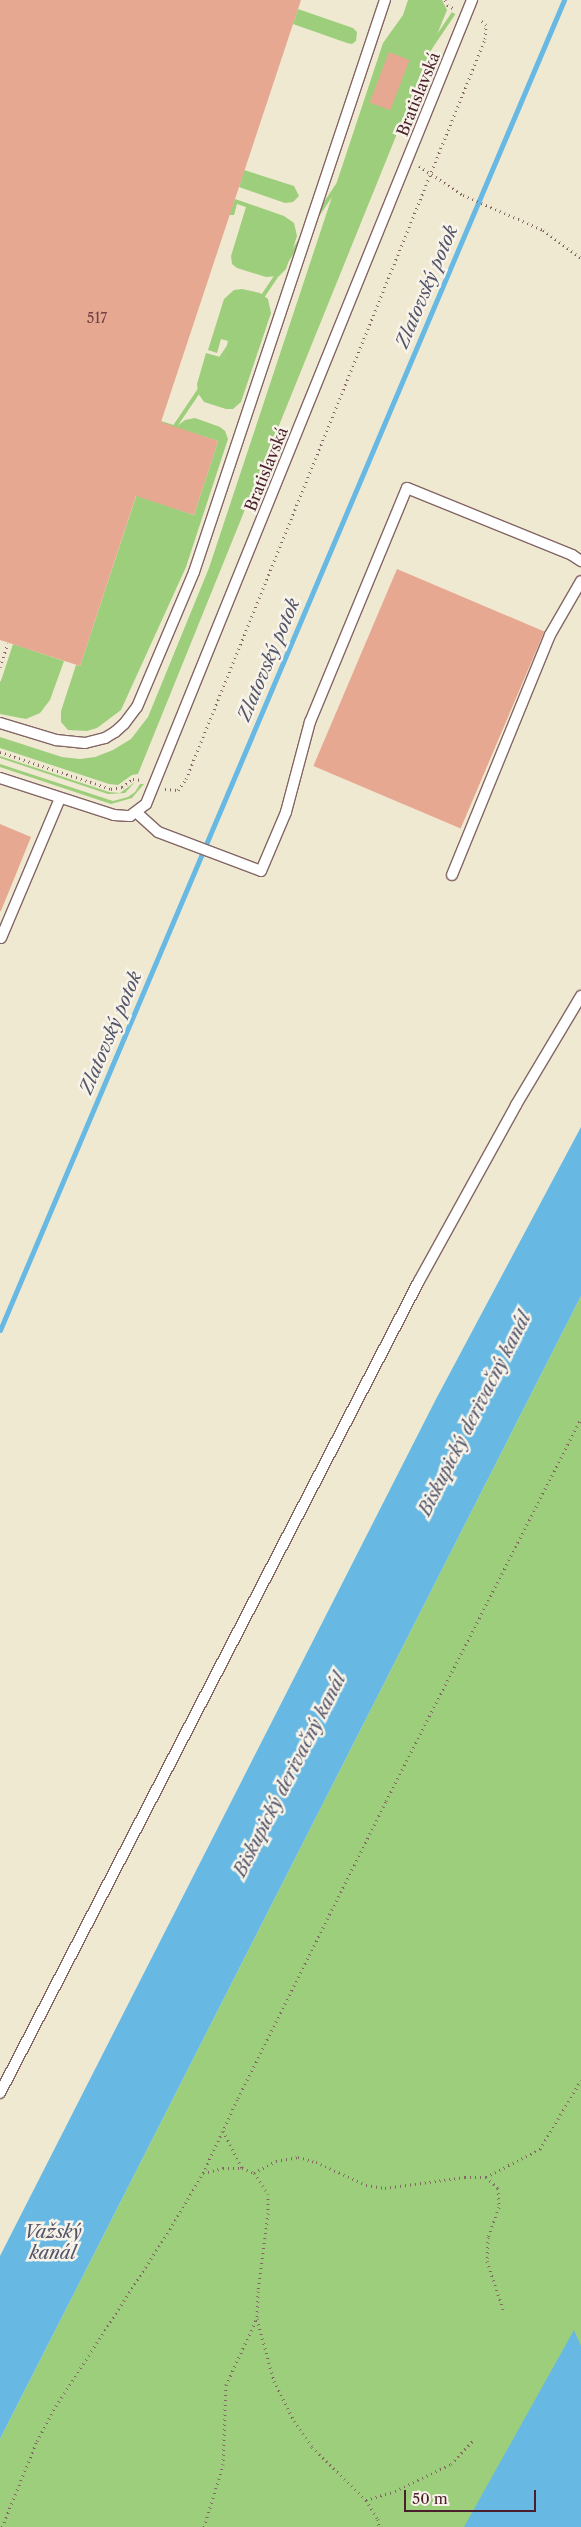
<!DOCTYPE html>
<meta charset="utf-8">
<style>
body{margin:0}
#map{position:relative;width:581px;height:2527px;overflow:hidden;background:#f0e9d2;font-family:"Libre Caslon Text",serif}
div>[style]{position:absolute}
.green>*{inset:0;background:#9dce7c;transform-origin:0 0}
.water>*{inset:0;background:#67b9e3}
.stream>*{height:5px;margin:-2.5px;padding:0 2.5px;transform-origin:2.5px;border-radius:2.5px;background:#67b9e3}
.building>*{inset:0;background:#e7a892;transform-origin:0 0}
.path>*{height:3px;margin-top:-1.5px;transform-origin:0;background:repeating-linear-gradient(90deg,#846665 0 1px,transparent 0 5px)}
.roads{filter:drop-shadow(1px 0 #846665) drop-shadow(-1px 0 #846665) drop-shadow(0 1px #846665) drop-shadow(0 -1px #846665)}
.lane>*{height:10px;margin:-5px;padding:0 5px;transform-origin:5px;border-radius:5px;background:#fff}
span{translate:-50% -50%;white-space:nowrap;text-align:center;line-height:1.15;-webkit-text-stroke:5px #f7f3e8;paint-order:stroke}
.number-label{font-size:14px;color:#714145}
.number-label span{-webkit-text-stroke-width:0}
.street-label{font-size:16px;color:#4a1f2b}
.water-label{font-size:18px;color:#54556b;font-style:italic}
.scale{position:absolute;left:404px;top:2490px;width:132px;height:22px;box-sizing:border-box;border:2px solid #4a1f2b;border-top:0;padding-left:6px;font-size:15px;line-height:18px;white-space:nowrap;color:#4a1f2b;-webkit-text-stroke:4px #f7f3e8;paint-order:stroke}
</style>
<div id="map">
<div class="green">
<div style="clip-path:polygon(408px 0,442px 0,447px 10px,138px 774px,132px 775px,118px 785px,109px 784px,0 748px,0 737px,62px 757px,80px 759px,95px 757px,113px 750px,131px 739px,148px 717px,209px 568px,383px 43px,403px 15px)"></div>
<div style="clip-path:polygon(298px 9px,353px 28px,357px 32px,356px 41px,352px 44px,347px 43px,293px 24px)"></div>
<div style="left:452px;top:12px;width:4px;height:824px;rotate:34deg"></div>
<div style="clip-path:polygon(244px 170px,294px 186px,299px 196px,293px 202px,285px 203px,239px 187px)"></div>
<div style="clip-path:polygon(235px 199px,284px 216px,294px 223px,297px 236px,286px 269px,279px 276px,266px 277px,237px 268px,232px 264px,231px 256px,246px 207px,237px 204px,234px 215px,229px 215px)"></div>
<div style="clip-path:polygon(242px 289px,260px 293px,268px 299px,271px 313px,241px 402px,233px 409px,226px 409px,204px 402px,198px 393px,197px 384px,206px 353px,224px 358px,228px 341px,221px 339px,217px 353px,208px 350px,224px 299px,234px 290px)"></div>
<div style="clip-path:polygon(evenodd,195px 418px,220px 427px,225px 431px,228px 439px,186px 567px,121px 710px,97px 728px,87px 731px,68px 730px,61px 722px,61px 711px,76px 665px,80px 666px,161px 421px,177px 426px,185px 420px,195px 418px,180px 429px,218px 441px,194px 515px,156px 502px,180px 429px)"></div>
<div style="clip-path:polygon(13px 644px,64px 661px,50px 700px,40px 713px,26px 719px,0 714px,0 684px)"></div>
<div style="clip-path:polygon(0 756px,109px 792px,120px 793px,135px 782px,125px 793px,108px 794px,0 758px)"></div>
<div style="clip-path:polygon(0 764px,113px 801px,128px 797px,135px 792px,140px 784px,144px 784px,132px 798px,111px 804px,0 767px)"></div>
<div style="clip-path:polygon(581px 1296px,581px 2527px,0 2527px,0 2439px)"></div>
</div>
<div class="water">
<div style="clip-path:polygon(581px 1127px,581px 1296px,0 2439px,0 2256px,435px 1401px)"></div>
<div style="clip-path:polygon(574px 2330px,581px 2346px,581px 2527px,464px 2527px)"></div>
</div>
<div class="stream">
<div style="left:0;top:1330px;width:1445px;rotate:-67.02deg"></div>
</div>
<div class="building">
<div style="clip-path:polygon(0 0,301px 0,161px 422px,218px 441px,194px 515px,136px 496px,80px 666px,0 640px)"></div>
<div style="left:389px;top:52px;width:22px;height:54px;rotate:21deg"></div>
<div style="left:397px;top:569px;width:160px;height:214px;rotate:23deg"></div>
<div style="clip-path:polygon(0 824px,31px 837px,1px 911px,0 911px)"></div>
</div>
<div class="path">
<div style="left:445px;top:0;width:5px;rotate:68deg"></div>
<div style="left:447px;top:5px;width:9px;rotate:27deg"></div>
<div style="left:419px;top:166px;width:53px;rotate:33.4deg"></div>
<div style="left:463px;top:195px;width:87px;rotate:23.6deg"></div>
<div style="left:543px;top:230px;width:47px;rotate:36.4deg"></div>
<div style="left:0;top:667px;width:25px;rotate:-72deg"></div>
<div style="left:0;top:752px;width:117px;rotate:18.4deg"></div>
<div style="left:111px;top:789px;width:11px;rotate:-10deg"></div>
<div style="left:122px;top:787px;width:14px;rotate:-36deg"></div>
<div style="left:133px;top:779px;width:9px;rotate:6deg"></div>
<div style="left:165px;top:789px;width:13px;rotate:4deg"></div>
<div style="left:178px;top:790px;width:14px;rotate:-54deg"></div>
<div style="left:186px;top:779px;width:798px;rotate:-68deg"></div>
<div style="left:485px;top:39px;width:14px;rotate:-86deg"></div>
<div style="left:486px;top:25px;width:9px;rotate:-139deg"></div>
<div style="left:223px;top:2131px;width:42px;rotate:62.8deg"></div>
<div style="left:203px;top:2173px;width:21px;rotate:-14deg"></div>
<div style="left:223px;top:2168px;width:19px"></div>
<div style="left:242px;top:2168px;width:13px;rotate:23deg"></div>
<div style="left:254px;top:2173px;width:25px;rotate:56deg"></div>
<div style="left:268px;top:2194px;width:19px;rotate:90deg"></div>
<div style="left:268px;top:2213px;width:79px;rotate:97.3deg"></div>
<div style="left:258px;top:2291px;width:28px;rotate:92deg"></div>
<div style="left:257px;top:2319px;width:64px;rotate:74.7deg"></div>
<div style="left:274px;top:2381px;width:45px;rotate:63.4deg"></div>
<div style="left:294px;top:2421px;width:32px;rotate:55deg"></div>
<div style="left:312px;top:2447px;width:76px;rotate:44.5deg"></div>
<div style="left:366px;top:2500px;width:22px;rotate:58deg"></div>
<div style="left:378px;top:2519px;width:8px;rotate:83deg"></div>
<div style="left:254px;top:2173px;width:25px;rotate:-29deg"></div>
<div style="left:276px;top:2161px;width:22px;rotate:-10deg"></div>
<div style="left:298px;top:2157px;width:19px;rotate:16deg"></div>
<div style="left:316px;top:2162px;width:55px;rotate:24.7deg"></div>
<div style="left:366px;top:2185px;width:19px;rotate:9deg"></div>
<div style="left:385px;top:2188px;width:81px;rotate:-7.8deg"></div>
<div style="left:465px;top:2177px;width:21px"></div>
<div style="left:486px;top:2177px;width:61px;rotate:-27.4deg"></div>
<div style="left:540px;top:2149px;width:80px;rotate:-59.3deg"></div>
<div style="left:486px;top:2177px;width:16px;rotate:43deg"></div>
<div style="left:498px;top:2188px;width:19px;rotate:87deg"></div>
<div style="left:499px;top:2207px;width:32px;rotate:110deg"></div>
<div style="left:488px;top:2237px;width:24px;rotate:92deg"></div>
<div style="left:487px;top:2261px;width:51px;rotate:71.6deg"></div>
<div style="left:366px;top:2500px;width:30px;rotate:-17deg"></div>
<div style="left:395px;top:2491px;width:62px;rotate:-25.7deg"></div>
<div style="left:451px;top:2464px;width:33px;rotate:-47deg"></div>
<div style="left:2px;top:2527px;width:93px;rotate:-67.9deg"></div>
<div style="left:37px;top:2441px;width:40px;rotate:-62deg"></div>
<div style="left:56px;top:2406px;width:211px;rotate:-57.2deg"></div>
<div style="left:170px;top:2229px;width:65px;rotate:-59.5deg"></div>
<div style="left:203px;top:2173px;width:83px;rotate:-65deg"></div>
<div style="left:238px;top:2098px;width:332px;rotate:-63.5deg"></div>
<div style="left:386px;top:1801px;width:429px;rotate:-63deg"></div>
<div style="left:204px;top:2527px;width:65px;rotate:-73deg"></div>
<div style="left:223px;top:2465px;width:80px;rotate:-87.9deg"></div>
<div style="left:226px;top:2385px;width:72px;rotate:-65.2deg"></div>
</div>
<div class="roads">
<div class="lane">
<div style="left:0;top:723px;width:59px;rotate:16.9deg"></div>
<div style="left:56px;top:740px;width:29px;rotate:6deg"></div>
<div style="left:85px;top:743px;width:21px;rotate:-14deg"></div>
<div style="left:105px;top:738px;width:12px;rotate:-31deg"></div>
<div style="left:115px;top:732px;width:12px;rotate:-42deg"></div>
<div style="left:124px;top:724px;width:21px;rotate:-53deg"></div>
<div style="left:137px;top:707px;width:147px;rotate:-67.1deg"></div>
<div style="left:194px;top:572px;width:603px;rotate:-71.54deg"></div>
<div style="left:0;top:778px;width:120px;rotate:18deg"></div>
<div style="left:114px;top:815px;width:16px;rotate:4deg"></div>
<div style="left:130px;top:816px;width:20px;rotate:-37deg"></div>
<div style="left:146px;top:804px;width:868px;rotate:-67.93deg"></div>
<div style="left:137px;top:813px;width:28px;rotate:42deg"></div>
<div style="left:158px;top:832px;width:110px;rotate:20.7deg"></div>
<div style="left:261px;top:871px;width:64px;rotate:-67deg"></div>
<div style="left:286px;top:812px;width:93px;rotate:-75.1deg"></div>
<div style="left:310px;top:722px;width:253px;rotate:-67.5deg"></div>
<div style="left:407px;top:488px;width:178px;rotate:22.1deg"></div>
<div style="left:572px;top:555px;width:11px;rotate:34deg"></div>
<div style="left:452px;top:875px;width:259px;rotate:-67.8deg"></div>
<div style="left:550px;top:635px;width:62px;rotate:-60.1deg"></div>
<div style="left:1px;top:938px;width:152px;rotate:-67.1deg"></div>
<div style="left:0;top:2093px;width:914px;rotate:-62.71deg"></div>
<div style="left:419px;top:1281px;width:201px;rotate:-61.1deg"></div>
<div style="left:516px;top:1105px;width:127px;rotate:-59.2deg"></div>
</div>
</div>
<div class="number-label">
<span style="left:97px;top:318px">517</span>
</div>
<div class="street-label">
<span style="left:418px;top:94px;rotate:-68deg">Bratislavská</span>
<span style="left:266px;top:469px;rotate:-68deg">Bratislavská</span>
</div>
<div class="water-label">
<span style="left:427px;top:287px;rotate:-67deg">Zlatovský potok</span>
<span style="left:269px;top:660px;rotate:-67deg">Zlatovský potok</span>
<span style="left:111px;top:1033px;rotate:-67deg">Zlatovský potok</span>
<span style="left:475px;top:1414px;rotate:-63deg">Biskupický derivačný kanál</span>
<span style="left:290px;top:1775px;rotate:-63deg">Biskupický derivačný kanál</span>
<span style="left:53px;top:2243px">Važský<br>kanál</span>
</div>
<div class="scale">50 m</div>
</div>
